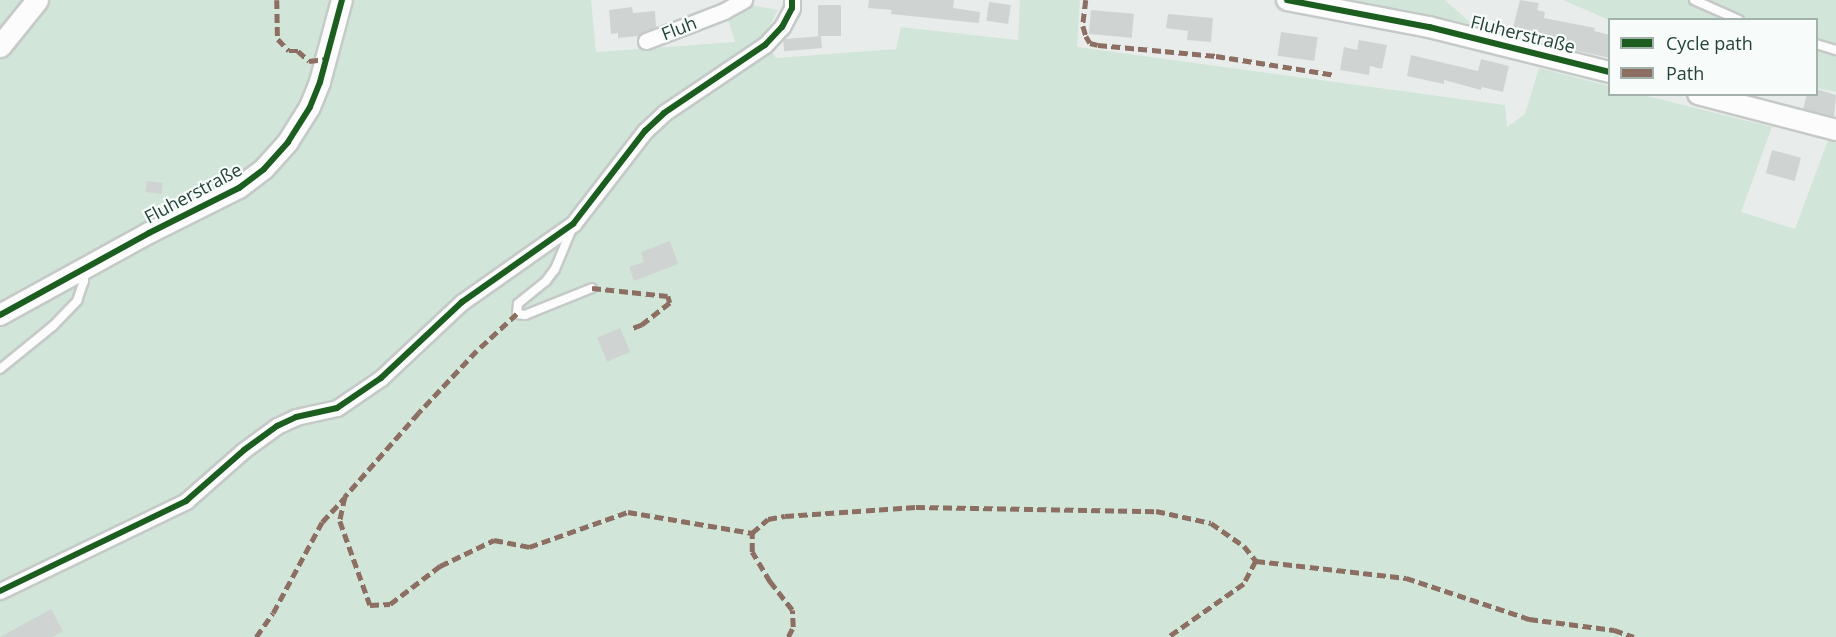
<!DOCTYPE html>
<meta charset="utf-8">
<style>
body{margin:0}
#map{position:relative;width:1836px;height:637px;overflow:hidden;background:#e8edeb;font-family:"Open Sans",sans-serif}
div>[style]{position:absolute}
.green>*{inset:0;background:#d1e6d8}
.building>*{inset:0;background:#cfd4d2;transform-origin:0 0}
.roads{filter:drop-shadow(2px 0 #c5cac8) drop-shadow(-2px 0 #c5cac8) drop-shadow(0 2px #c5cac8) drop-shadow(0 -2px #c5cac8)}
.service>*{height:8px;margin:-4px;padding:0 4px;transform-origin:4px;border-radius:4px;background:#fcfcfc}
.minor>*{height:15px;margin:-7.5px;padding:0 7.5px;transform-origin:7.5px;border-radius:7.5px;background:#fcfcfc}
.tertiary>*{height:20px;margin:-10px;padding:0 10px;transform-origin:10px;border-radius:10px;background:#fcfcfc}
.secondary>*{height:21px;margin:-10.5px;padding:0 10.5px;transform-origin:10.5px;border-radius:10.5px;background:#fcfcfc}
.quiet>*{height:4.5px;margin-top:-2.25px;transform-origin:0;background:repeating-linear-gradient(90deg,#8d6e63 0 9px,transparent 0 13.5px)}
.cycleway>*{height:6px;margin:-3px;padding:0 3px;transform-origin:3px;border-radius:3px;background:#1b5e20}
span{translate:-50% -50%;white-space:nowrap;text-align:center;line-height:1.15;-webkit-text-stroke:4.5px #f7fbf9;paint-order:stroke}
.street-label{font-size:18px;color:#24423a}
.legend{position:absolute;left:1608px;top:18px;width:210px;height:78px;box-sizing:border-box;background:#f7fbf9;border:2px solid #a3b1ad;margin:0;padding:8px 10px;list-style:none;font-size:18px;color:#24423a}
.legend li{display:flex;align-items:center;gap:12px;height:30px}
.legend b{width:30px;border:2px solid #a3b1ad}
</style>
<div id="map">
<div class="green">
<div style="clip-path:polygon(0 0,591px 0,596px 52px,735px 42px,728px 20px,751px 5px,778px 10px,763px 37px,776px 58px,896px 49px,901px 27px,1018px 40px,1020px 0,1080px 0,1077px 47px,1505px 105px,1507px 127px,1525px 114px,1539px 68px,1609px 86px,1610px 94px,1643px 95px,1772px 127px,1741px 212px,1795px 229px,1828px 140px,1836px 142px,1836px 637px,0 637px)"></div>
<div style="clip-path:polygon(1350px 0,1445px 0,1472px 24px,1365px 3px,1350px 6px)"></div>
<div style="clip-path:polygon(1563px 0,1836px 0,1836px 92px,1817px 88px,1816px 20px,1609px 20px)"></div>
</div>
<div class="building">
<div style="clip-path:polygon(869px 0,954px 0,953px 8px,980px 12px,979px 23px,891px 14px,892px 10px,868px 8px)"></div>
<div style="clip-path:polygon(1520px 0,1539px 3px,1537px 10px,1545px 12px,1544px 18px,1595px 28px,1594px 31px,1610px 35px,1610px 58px,1565px 48px,1566px 45px,1512px 31px)"></div>
<div style="left:989px;top:2px;width:22px;height:19px;rotate:8deg"></div>
<div style="left:818px;top:5px;width:23px;height:31px"></div>
<div style="clip-path:polygon(632px 7px,633px 13px,655px 11px,656px 27px,638px 36px,618px 38px,618px 33px,611px 34px,609px 10px)"></div>
<div style="left:1091px;top:10px;width:43px;height:24px;rotate:5deg"></div>
<div style="clip-path:polygon(1168px 14px,1213px 18px,1211px 42px,1187px 40px,1188px 31px,1166px 28px)"></div>
<div style="left:1281px;top:32px;width:37px;height:24px;rotate:8deg"></div>
<div style="left:821px;top:36px;width:12px;height:38px;rotate:85deg"></div>
<div style="clip-path:polygon(1359px 40px,1387px 45px,1382px 69px,1370px 66px,1369px 75px,1340px 70px,1344px 47px,1357px 50px)"></div>
<div style="clip-path:polygon(1411px 55px,1478px 71px,1481px 59px,1509px 66px,1503px 92px,1482px 87px,1481px 90px,1444px 80px,1444px 84px,1407px 76px)"></div>
<div style="clip-path:polygon(1816px 89px,1836px 95px,1834px 117px,1803px 109px,1807px 94px,1816px 94px)"></div>
<div style="left:1772px;top:150px;width:30px;height:24px;rotate:15deg"></div>
<div style="left:147px;top:181px;width:16px;height:11px;rotate:7deg"></div>
<div style="clip-path:polygon(670px 241px,678px 264px,634px 281px,629px 267px,644px 262px,641px 252px)"></div>
<div style="left:620px;top:328px;width:26px;height:25px;rotate:67deg"></div>
<div style="clip-path:polygon(51px 609px,63px 631px,53px 637px,0 637px)"></div>
</div>
<div class="roads">
<div class="service">
<div style="left:1694px;top:0;width:49px;rotate:24deg"></div>
<div style="left:1816px;top:44px;width:21px;rotate:17deg"></div>
<div style="left:573px;top:226px;width:47px;rotate:112.7deg"></div>
<div style="left:555px;top:269px;width:15px;rotate:127deg"></div>
<div style="left:546px;top:281px;width:36px;rotate:141deg"></div>
<div style="left:518px;top:304px;width:10px;rotate:96deg"></div>
<div style="left:517px;top:314px;width:8px;rotate:7deg"></div>
<div style="left:525px;top:315px;width:72px;rotate:-21.9deg"></div>
<div style="left:0;top:369px;width:68px;rotate:-39.1deg"></div>
<div style="left:53px;top:326px;width:35px;rotate:-46deg"></div>
<div style="left:77px;top:301px;width:21px;rotate:-71deg"></div>
<div style="left:84px;top:281px;width:10px;rotate:-96deg"></div>
</div>
<div class="minor">
<div style="left:646px;top:41px;width:84px;rotate:-21deg"></div>
<div style="left:724px;top:11px;width:23px;rotate:-29deg"></div>
<div style="left:0;top:591px;width:207px;rotate:-25.8deg"></div>
<div style="left:186px;top:501px;width:77px;rotate:-41.3deg"></div>
<div style="left:244px;top:450px;width:41px;rotate:-36deg"></div>
<div style="left:277px;top:426px;width:21px;rotate:-25deg"></div>
<div style="left:296px;top:417px;width:42px;rotate:-12.4deg"></div>
<div style="left:337px;top:408px;width:53px;rotate:-34.3deg"></div>
<div style="left:381px;top:378px;width:111px;rotate:-43.2deg"></div>
<div style="left:462px;top:302px;width:136px;rotate:-35.1deg"></div>
<div style="left:573px;top:224px;width:118px;rotate:-52.3deg"></div>
<div style="left:645px;top:131px;width:26px;rotate:-43deg"></div>
<div style="left:664px;top:113px;width:122px;rotate:-34deg"></div>
<div style="left:765px;top:45px;width:25px;rotate:-47deg"></div>
<div style="left:782px;top:27px;width:21px;rotate:-62deg"></div>
<div style="left:792px;top:8px;width:8px;rotate:-90deg"></div>
</div>
<div class="tertiary">
<div style="left:1287px;top:0;width:145px;rotate:10.8deg"></div>
<div style="left:1429px;top:27px;width:187px;rotate:14deg"></div>
<div style="left:1698px;top:94px;width:143px;rotate:14.6deg"></div>
<div style="left:0;top:315px;width:170px;rotate:-28.8deg"></div>
<div style="left:149px;top:233px;width:101px;rotate:-26.6deg"></div>
<div style="left:239px;top:188px;width:31px;rotate:-37deg"></div>
<div style="left:264px;top:169px;width:36px;rotate:-48deg"></div>
<div style="left:288px;top:142px;width:41px;rotate:-57.8deg"></div>
<div style="left:310px;top:107px;width:27px;rotate:-68deg"></div>
<div style="left:320px;top:82px;width:85px;rotate:-75deg"></div>
</div>
<div class="secondary">
<div style="left:0;top:46px;width:59px;rotate:-51.2deg"></div>
</div>
</div>
<div class="quiet">
<div style="left:277px;top:0;width:39px;rotate:89deg"></div>
<div style="left:278px;top:39px;width:16px;rotate:47deg"></div>
<div style="left:289px;top:51px;width:9px"></div>
<div style="left:298px;top:51px;width:15px;rotate:42deg"></div>
<div style="left:309px;top:61px;width:17px;rotate:-7deg"></div>
<div style="left:1086px;top:0;width:26px;rotate:97deg"></div>
<div style="left:1083px;top:26px;width:10px;rotate:73deg"></div>
<div style="left:1086px;top:36px;width:8px;rotate:60deg"></div>
<div style="left:1090px;top:43px;width:8px;rotate:14deg"></div>
<div style="left:1098px;top:45px;width:119px;rotate:5.3deg"></div>
<div style="left:1216px;top:56px;width:121px;rotate:9deg"></div>
<div style="left:592px;top:288px;width:76px;rotate:6deg"></div>
<div style="left:668px;top:296px;width:7px;rotate:74deg"></div>
<div style="left:670px;top:303px;width:36px;rotate:142deg"></div>
<div style="left:642px;top:325px;width:12px;rotate:160deg"></div>
<div style="left:517px;top:314px;width:54px;rotate:137.2deg"></div>
<div style="left:477px;top:351px;width:85px;rotate:133.1deg"></div>
<div style="left:419px;top:413px;width:112px;rotate:131.4deg"></div>
<div style="left:345px;top:497px;width:25px;rotate:102deg"></div>
<div style="left:340px;top:521px;width:89px;rotate:70.3deg"></div>
<div style="left:370px;top:605px;width:20px;rotate:-3deg"></div>
<div style="left:390px;top:604px;width:63px;rotate:-37.2deg"></div>
<div style="left:440px;top:566px;width:60px;rotate:-25.7deg"></div>
<div style="left:494px;top:540px;width:36px;rotate:11deg"></div>
<div style="left:529px;top:547px;width:105px;rotate:-19.5deg"></div>
<div style="left:628px;top:512px;width:126px;rotate:9.6deg"></div>
<div style="left:1256px;top:561px;width:151px;rotate:6.5deg"></div>
<div style="left:1406px;top:578px;width:130px;rotate:18.4deg"></div>
<div style="left:1529px;top:619px;width:86px;rotate:7.4deg"></div>
<div style="left:1614px;top:630px;width:21px;rotate:19deg"></div>
<div style="left:256px;top:637px;width:29px;rotate:-55deg"></div>
<div style="left:273px;top:613px;width:103px;rotate:-61.7deg"></div>
<div style="left:322px;top:522px;width:34px;rotate:-47deg"></div>
<div style="left:788px;top:637px;width:11px;rotate:-63deg"></div>
<div style="left:793px;top:627px;width:17px;rotate:-93deg"></div>
<div style="left:792px;top:610px;width:36px;rotate:-128deg"></div>
<div style="left:770px;top:582px;width:35px;rotate:-121deg"></div>
<div style="left:752px;top:552px;width:19px;rotate:-90deg"></div>
<div style="left:752px;top:533px;width:21px;rotate:-41deg"></div>
<div style="left:768px;top:519px;width:17px;rotate:-10deg"></div>
<div style="left:785px;top:516px;width:131px;rotate:-3.9deg"></div>
<div style="left:916px;top:507px;width:240px;rotate:1deg"></div>
<div style="left:1156px;top:511px;width:56px;rotate:12.3deg"></div>
<div style="left:1211px;top:523px;width:40px;rotate:34.9deg"></div>
<div style="left:1244px;top:546px;width:19px;rotate:51deg"></div>
<div style="left:1256px;top:561px;width:26px;rotate:118deg"></div>
<div style="left:1244px;top:584px;width:92px;rotate:144.8deg"></div>
</div>
<div class="cycleway">
<div style="left:1287px;top:0;width:145px;rotate:10.8deg"></div>
<div style="left:1429px;top:27px;width:187px;rotate:14deg"></div>
<div style="left:0;top:315px;width:170px;rotate:-28.8deg"></div>
<div style="left:149px;top:233px;width:101px;rotate:-26.6deg"></div>
<div style="left:239px;top:188px;width:31px;rotate:-37deg"></div>
<div style="left:264px;top:169px;width:36px;rotate:-48deg"></div>
<div style="left:288px;top:142px;width:41px;rotate:-57.8deg"></div>
<div style="left:310px;top:107px;width:27px;rotate:-68deg"></div>
<div style="left:320px;top:82px;width:85px;rotate:-75deg"></div>
<div style="left:0;top:591px;width:207px;rotate:-25.8deg"></div>
<div style="left:186px;top:501px;width:77px;rotate:-41.3deg"></div>
<div style="left:244px;top:450px;width:41px;rotate:-36deg"></div>
<div style="left:277px;top:426px;width:21px;rotate:-25deg"></div>
<div style="left:296px;top:417px;width:42px;rotate:-12.4deg"></div>
<div style="left:337px;top:408px;width:53px;rotate:-34.3deg"></div>
<div style="left:381px;top:378px;width:111px;rotate:-43.2deg"></div>
<div style="left:462px;top:302px;width:136px;rotate:-35.1deg"></div>
<div style="left:573px;top:224px;width:118px;rotate:-52.3deg"></div>
<div style="left:645px;top:131px;width:26px;rotate:-43deg"></div>
<div style="left:664px;top:113px;width:122px;rotate:-34deg"></div>
<div style="left:765px;top:45px;width:25px;rotate:-47deg"></div>
<div style="left:782px;top:27px;width:21px;rotate:-62deg"></div>
<div style="left:792px;top:8px;width:8px;rotate:-90deg"></div>
</div>
<div class="street-label">
<span style="left:679px;top:28px;rotate:-21deg">Fluh</span>
<span style="left:1523px;top:34px;rotate:14deg">Fluherstraße</span>
<span style="left:193px;top:193px;rotate:-28deg">Fluherstraße</span>
</div>
<ul class="legend">
<li><b style="height:8px;background:#1b5e20"></b>Cycle path</li>
<li><b style="height:8px;background:#8d6e63"></b>Path</li>
</ul>
</div>
